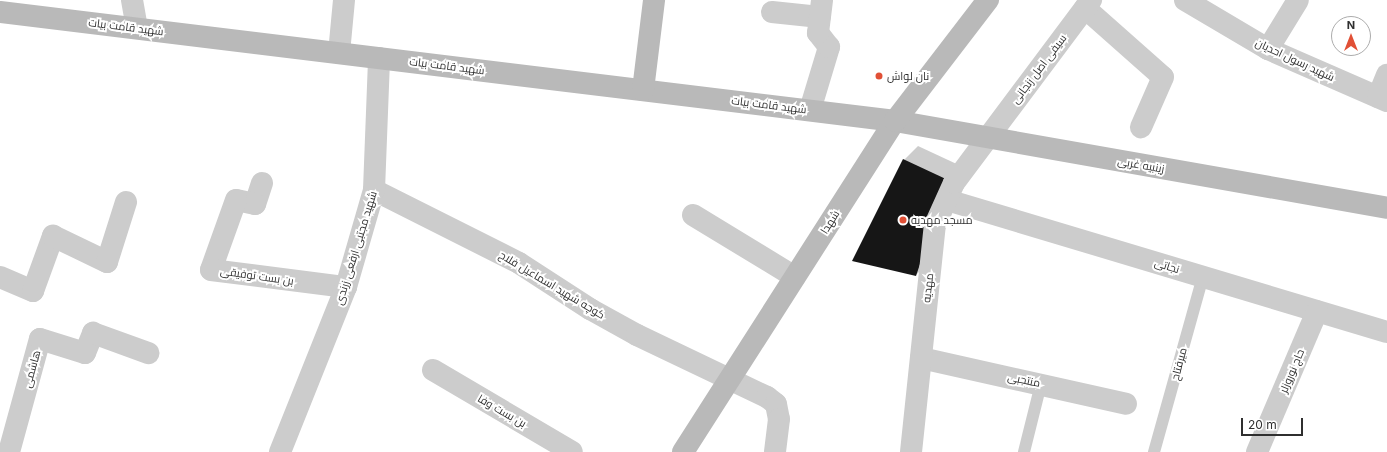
<!DOCTYPE html>
<meta charset="utf-8">
<style>
body{margin:0}
#map{position:relative;width:1387px;height:452px;overflow:hidden;background:#fff;font-family:Inter,Cairo,sans-serif}
div>[style]{position:absolute}
.shadow>*{inset:0;background:#0003}
.building>*{inset:0;background:#161616}
.lane>*{height:12px;margin:-6px;padding:0 6px;transform-origin:6px;border-radius:6px;background:#ccc}
.street>*{height:22px;margin:-11px;padding:0 11px;transform-origin:11px;border-radius:11px;background:#ccc}
.secondary>*{height:22px;margin:-11px;padding:0 11px;transform-origin:11px;border-radius:11px;background:#b9b9b9}
.dots>*{width:11px;height:11px;translate:-50% -50%;box-sizing:border-box;border:2px solid #fff;border-radius:50%}
span{translate:-50% -50%;white-space:nowrap;text-align:center;line-height:1.15;-webkit-text-stroke:4px #fff;paint-order:stroke}
.street-label{font-size:11px;color:#2f2f2f}
.poi-label{font-size:11px;color:#2f2f2f}
.left{translate:0 -50%;text-align:left}
.north{position:absolute;left:1331px;top:16px;width:40px;height:40px;box-sizing:border-box;background:#fff;border:1px solid #acacac;border-radius:50%;rotate:0deg;font-size:11px;font-weight:700;line-height:16px;text-align:center;color:#2f2f2f}
.north::after{content:'';display:block;margin:auto;width:14px;height:18px;background:#e15036;clip-path:polygon(50% 0,100% 100%,50% 72%,0 100%)}
.scale{position:absolute;left:1241px;top:418px;width:62px;height:18px;box-sizing:border-box;border:2px solid #2f2f2f;border-top:0;padding-left:5px;font-size:12px;line-height:14px;white-space:nowrap;color:#2f2f2f;-webkit-text-stroke:3px #fff;paint-order:stroke}
</style>
<div id="map">
<div class="shadow">
<div style="clip-path:polygon(918px 146px,961px 166px,930px 261px,916px 275px,904px 160px)"></div>
</div>
<div class="building">
<div style="clip-path:polygon(903px 159px,948px 180px,916px 276px,852px 261px)"></div>
</div>
<div class="lane">
<div style="left:1024px;top:452px;width:70px;rotate:-76deg"></div>
<div style="left:1154px;top:452px;width:182px;rotate:-74.4deg"></div>
</div>
<div class="street">
<div style="left:132px;top:0;width:28px;rotate:80deg"></div>
<div style="left:1185px;top:0;width:96px;rotate:30.6deg"></div>
<div style="left:1268px;top:49px;width:130px;rotate:23.6deg"></div>
<div style="left:1085px;top:8px;width:104px;rotate:41.5deg"></div>
<div style="left:1163px;top:77px;width:55px;rotate:113.7deg"></div>
<div style="left:772px;top:12px;width:48px;rotate:5.9deg"></div>
<div style="left:1268px;top:49px;width:57px;rotate:-58.5deg"></div>
<div style="left:339px;top:53px;width:53px;rotate:-84.6deg"></div>
<div style="left:1378px;top:97px;width:24px;rotate:-68deg"></div>
<div style="left:810px;top:110px;width:66px;rotate:-73.2deg"></div>
<div style="left:829px;top:47px;width:18px;rotate:-128deg"></div>
<div style="left:818px;top:33px;width:33px;rotate:-83deg"></div>
<div style="left:262px;top:183px;width:22px;rotate:108deg"></div>
<div style="left:255px;top:204px;width:19px;rotate:-168deg"></div>
<div style="left:236px;top:200px;width:74px;rotate:109.7deg"></div>
<div style="left:211px;top:270px;width:136px;rotate:7.2deg"></div>
<div style="left:374px;top:190px;width:162px;rotate:26.7deg"></div>
<div style="left:519px;top:263px;width:85px;rotate:32.9deg"></div>
<div style="left:590px;top:309px;width:54px;rotate:29deg"></div>
<div style="left:637px;top:335px;width:144px;rotate:25.5deg"></div>
<div style="left:767px;top:397px;width:11px;rotate:38deg"></div>
<div style="left:776px;top:404px;width:15px;rotate:79deg"></div>
<div style="left:779px;top:419px;width:33px;rotate:97deg"></div>
<div style="left:947px;top:200px;width:459px;rotate:16.7deg"></div>
<div style="left:693px;top:215px;width:119px;rotate:31.3deg"></div>
<div style="left:0;top:277px;width:36px;rotate:23deg"></div>
<div style="left:33px;top:291px;width:59px;rotate:-70deg"></div>
<div style="left:53px;top:236px;width:60px;rotate:25.7deg"></div>
<div style="left:107px;top:262px;width:63px;rotate:-72.4deg"></div>
<div style="left:921px;top:358px;width:210px;rotate:12.6deg"></div>
<div style="left:433px;top:370px;width:161px;rotate:30.5deg"></div>
<div style="left:9px;top:452px;width:117px;rotate:-74.7deg"></div>
<div style="left:40px;top:339px;width:47px;rotate:17.3deg"></div>
<div style="left:85px;top:353px;width:22px;rotate:-68deg"></div>
<div style="left:93px;top:333px;width:59px;rotate:20deg"></div>
<div style="left:280px;top:452px;width:178px;rotate:-68.2deg"></div>
<div style="left:346px;top:287px;width:101px;rotate:-73.9deg"></div>
<div style="left:374px;top:190px;width:132px;rotate:-87.8deg"></div>
<div style="left:911px;top:452px;width:228px;rotate:-84deg"></div>
<div style="left:935px;top:225px;width:46px;rotate:-65.7deg"></div>
<div style="left:954px;top:183px;width:229px;rotate:-53.2deg"></div>
<div style="left:1257px;top:452px;width:153px;rotate:-66.9deg"></div>
</div>
<div class="secondary">
<div style="left:0;top:12px;width:902px;rotate:6.94deg"></div>
<div style="left:895px;top:121px;width:500px;rotate:10deg"></div>
<div style="left:643px;top:90px;width:91px;rotate:-83deg"></div>
<div style="left:683px;top:452px;width:393px;rotate:-57.4deg"></div>
<div style="left:895px;top:121px;width:153px;rotate:-52.5deg"></div>
</div>
<div class="dots">
<div style="left:879px;top:76px;background:#e15036"></div>
<div style="left:903px;top:220px;background:#e15036"></div>
</div>
<div class="street-label">
<span style="left:126px;top:27px;rotate:7deg">شهید قامت بیات</span>
<span style="left:1295px;top:60px;rotate:25deg">شهید رسول احدیان</span>
<span style="left:447px;top:66px;rotate:7deg">شهید قامت بیات</span>
<span style="left:1039px;top:69px;rotate:-53deg">سیفی اصل زنجانی</span>
<span style="left:769px;top:105px;rotate:7deg">شهید قامت بیات</span>
<span style="left:1141px;top:165px;rotate:10deg">زینبیه غربی</span>
<span style="left:830px;top:222px;rotate:-58deg">شهدا</span>
<span style="left:356px;top:248px;rotate:-73deg">شهید مجتبی ارفعی زرندی</span>
<span style="left:1167px;top:266px;rotate:17deg">نجاتی</span>
<span style="left:257px;top:276px;rotate:8deg">بن بست توفیقی</span>
<span style="left:552px;top:285px;rotate:31deg">کوچه شهید اسماعیل فلاح</span>
<span style="left:928px;top:288px;rotate:-84deg">مهدیه</span>
<span style="left:1179px;top:364px;rotate:-75deg">میرفتاح</span>
<span style="left:32px;top:369px;rotate:-75deg">هاشمی</span>
<span style="left:1292px;top:371px;rotate:-67deg">حاج نوروزلر</span>
<span style="left:1024px;top:380px;rotate:12deg">منتجبی</span>
<span style="left:502px;top:411px;rotate:30deg">بن بست وفا</span>
</div>
<div class="poi-label">
<span class="left" style="left:887px;top:76px">نان لواش</span>
<span class="left" style="left:911px;top:220px">مسجد مهدیه</span>
</div>
<div class="north">N</div>
<div class="scale">20 m</div>
</div>
